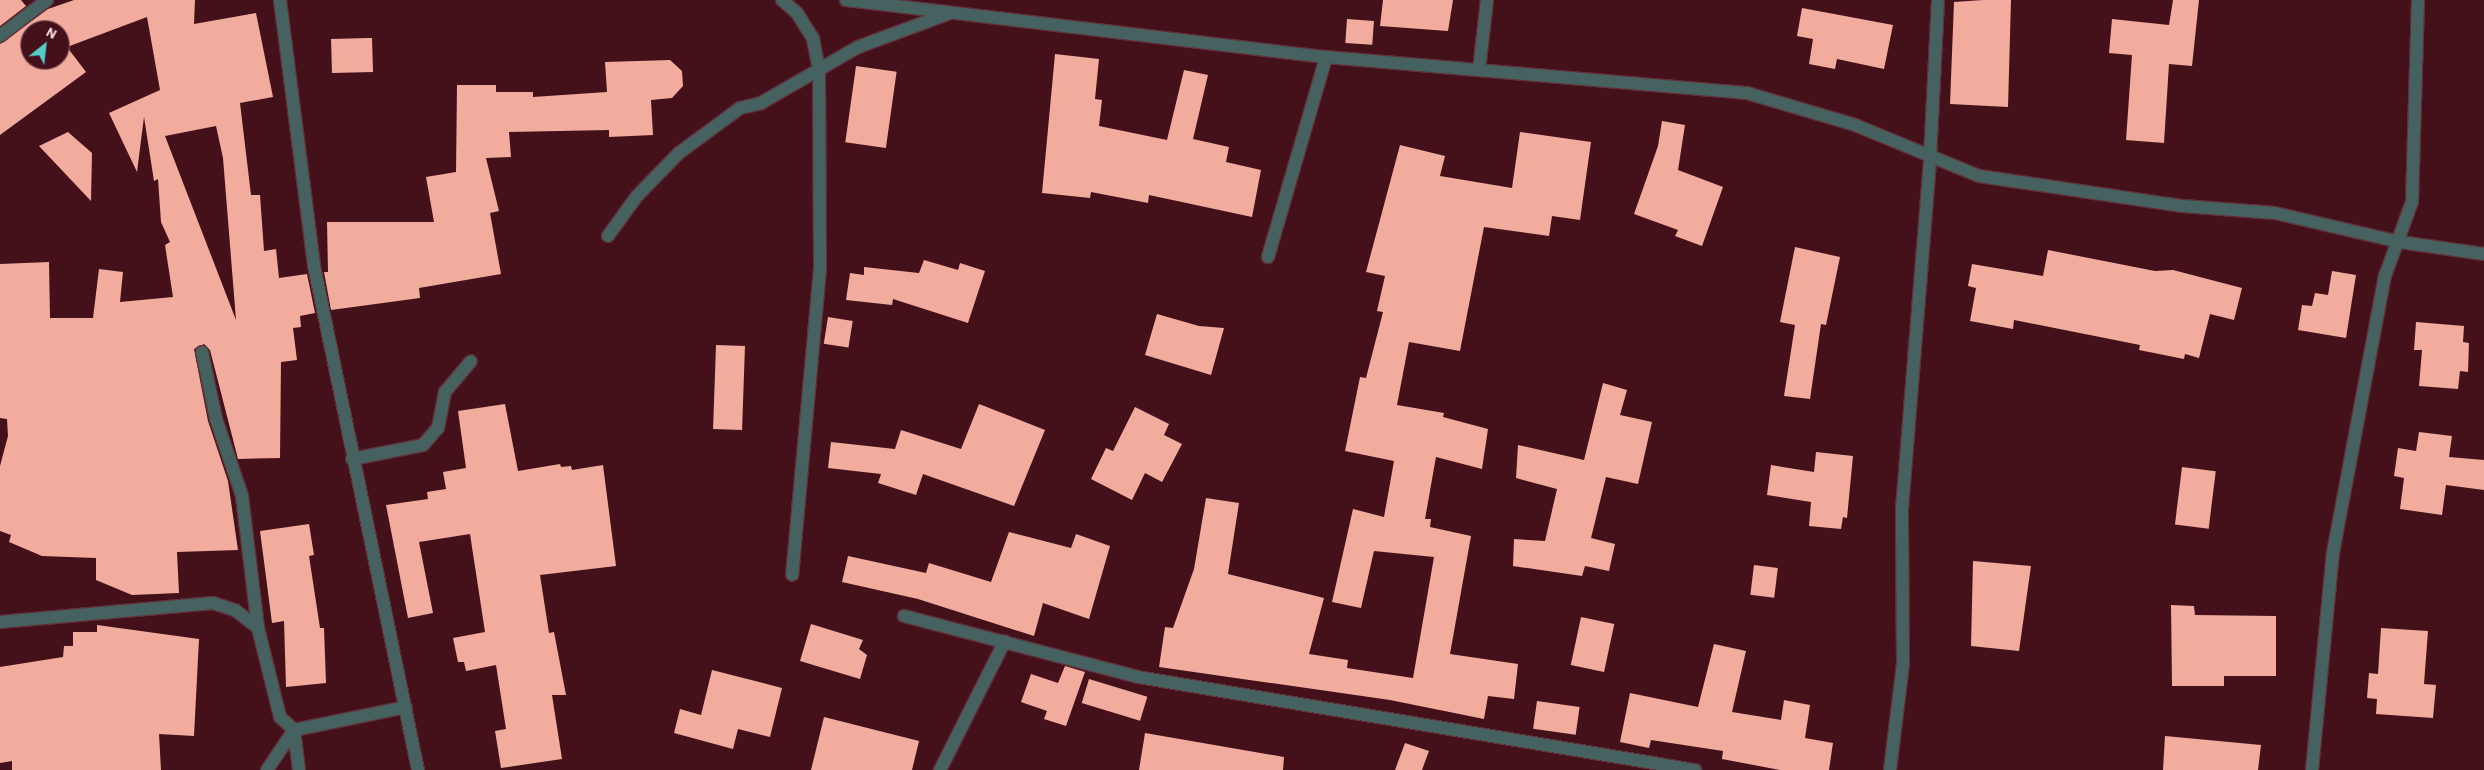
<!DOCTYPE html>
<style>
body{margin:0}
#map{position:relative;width:2484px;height:770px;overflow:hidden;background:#44111b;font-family:Barlow,sans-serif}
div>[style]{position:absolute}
.building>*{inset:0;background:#f1ac9e;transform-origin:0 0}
.roads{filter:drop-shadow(1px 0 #61313a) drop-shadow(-1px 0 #61313a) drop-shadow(0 1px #61313a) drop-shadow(0 -1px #61313a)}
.lane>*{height:12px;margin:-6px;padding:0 6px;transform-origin:6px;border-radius:6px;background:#456261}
.street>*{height:12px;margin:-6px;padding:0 6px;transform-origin:6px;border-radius:6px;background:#456261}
span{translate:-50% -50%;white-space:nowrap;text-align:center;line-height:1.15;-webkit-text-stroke:5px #44111b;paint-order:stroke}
.north{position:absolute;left:20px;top:20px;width:50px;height:50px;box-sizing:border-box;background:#44111b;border:1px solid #8d6167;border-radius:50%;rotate:29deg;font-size:14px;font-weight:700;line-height:20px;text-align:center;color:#fad8da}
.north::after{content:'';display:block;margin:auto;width:18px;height:22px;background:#53cdca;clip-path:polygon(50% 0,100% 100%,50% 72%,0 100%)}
</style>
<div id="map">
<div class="building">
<div style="clip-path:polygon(0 0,21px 0,26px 6px,0 26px)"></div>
<div style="clip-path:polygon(evenodd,74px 0,195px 0,194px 24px,256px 13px,273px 97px,240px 103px,251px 195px,260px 195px,264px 251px,276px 249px,279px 278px,307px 274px,315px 313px,300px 316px,301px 327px,293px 328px,297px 360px,281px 362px,280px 458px,238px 459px,210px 350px,204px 344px,194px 349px,208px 421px,228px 481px,238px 550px,177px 552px,179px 593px,132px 595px,96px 580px,96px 558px,42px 556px,9px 542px,11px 535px,0 531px,0 466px,8px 436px,7px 419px,0 418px,0 264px,49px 262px,50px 318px,93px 318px,99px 269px,123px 272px,120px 302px,173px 297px,165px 245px,170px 242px,161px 222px,158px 179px,154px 181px,144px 117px,137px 172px,109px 113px,160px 90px,147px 17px,67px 47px,86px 72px,0 135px,0 44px,48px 9px,74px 0,30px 30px,60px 30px,60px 60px,30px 60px,30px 30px,74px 0,216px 126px,223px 158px,236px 320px,165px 136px,216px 126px)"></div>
<div style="clip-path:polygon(1383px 0,1453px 0,1448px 31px,1380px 26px)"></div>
<div style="clip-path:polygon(1983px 0,2011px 0,2008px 107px,1950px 104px,1954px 2px)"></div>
<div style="clip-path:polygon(2173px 0,2199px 0,2192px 66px,2169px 64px,2164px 143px,2126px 140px,2132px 55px,2109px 53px,2112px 19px,2169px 25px)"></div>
<div style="clip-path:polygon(1802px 8px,1893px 25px,1884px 69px,1837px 59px,1835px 69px,1809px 64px,1813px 39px,1797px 36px)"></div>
<div style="left:1347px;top:19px;width:27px;height:24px;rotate:4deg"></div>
<div style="clip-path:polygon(368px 38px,372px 38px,373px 72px,332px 73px,331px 39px)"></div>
<div style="clip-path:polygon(1055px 54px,1099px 59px,1095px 99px,1102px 100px,1099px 126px,1167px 140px,1184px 70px,1208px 75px,1193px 139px,1229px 147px,1226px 162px,1261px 170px,1252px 217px,1149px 195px,1148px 203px,1091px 192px,1090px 198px,1042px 193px)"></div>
<div style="clip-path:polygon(670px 60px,682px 71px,683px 86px,672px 98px,651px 100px,653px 135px,609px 137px,609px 130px,509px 132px,511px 157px,486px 158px,499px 211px,490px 213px,501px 274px,419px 288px,420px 298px,331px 310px,324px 272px,328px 272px,327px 222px,434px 222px,426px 177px,456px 172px,457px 85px,496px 85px,496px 92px,533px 92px,533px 97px,607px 92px,605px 62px)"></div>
<div style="left:856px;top:66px;width:41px;height:77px;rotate:8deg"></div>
<div style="clip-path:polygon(1662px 121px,1685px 125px,1678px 170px,1723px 187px,1702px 246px,1675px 236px,1678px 230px,1634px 214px,1658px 146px)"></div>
<div style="clip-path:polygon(68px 132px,92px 153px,91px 201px,39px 146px)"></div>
<div style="clip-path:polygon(1520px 132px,1591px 142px,1580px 220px,1552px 216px,1549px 236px,1484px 227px,1460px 351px,1409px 342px,1397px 405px,1444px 413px,1443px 417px,1488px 429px,1482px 469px,1436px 457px,1425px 519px,1431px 519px,1430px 527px,1471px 536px,1450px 654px,1518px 664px,1514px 699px,1488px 696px,1484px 719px,1390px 700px,1159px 667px,1165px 627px,1173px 628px,1194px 569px,1206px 498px,1239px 503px,1228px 574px,1324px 598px,1309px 654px,1348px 660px,1347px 668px,1413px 678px,1434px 557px,1374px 551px,1361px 608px,1332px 602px,1353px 509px,1384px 517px,1394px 461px,1345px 451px,1360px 377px,1366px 378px,1383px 312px,1377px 311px,1385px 276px,1366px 272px,1400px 145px,1445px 156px,1440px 176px,1512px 188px)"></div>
<div style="clip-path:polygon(1795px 247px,1840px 257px,1826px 325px,1821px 324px,1810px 399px,1784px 396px,1795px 325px,1780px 322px)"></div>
<div style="clip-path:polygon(2048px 250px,2155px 271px,2173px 270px,2242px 288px,2234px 320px,2210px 314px,2199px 358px,2185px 354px,2184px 359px,2139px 350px,2140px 345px,2014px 320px,2013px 329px,1970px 321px,1976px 288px,1968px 286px,1972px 264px,2043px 276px)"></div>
<div style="clip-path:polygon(924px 260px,958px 270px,960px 263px,985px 271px,968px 323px,893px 299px,892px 305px,846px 300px,850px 273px,864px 275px,864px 267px,919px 273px)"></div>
<div style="clip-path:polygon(2332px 271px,2356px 275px,2346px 338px,2298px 330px,2302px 305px,2312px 306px,2315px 293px,2328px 295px)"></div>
<div style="clip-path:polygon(1157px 314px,1199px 326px,1224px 328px,1211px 375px,1145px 355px)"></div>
<div style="left:828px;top:317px;width:25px;height:27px;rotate:9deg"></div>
<div style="clip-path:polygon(2416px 322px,2464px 326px,2463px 342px,2469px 343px,2468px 372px,2460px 371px,2458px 389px,2419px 386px,2422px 350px,2414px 350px)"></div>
<div style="left:716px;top:345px;width:29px;height:84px;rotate:2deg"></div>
<div style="clip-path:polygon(1603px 383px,1627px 390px,1620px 415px,1652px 422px,1638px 484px,1606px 477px,1591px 538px,1615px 544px,1609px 571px,1585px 566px,1582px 576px,1513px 566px,1514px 539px,1545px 541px,1557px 489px,1516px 478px,1518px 445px,1584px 460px)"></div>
<div style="clip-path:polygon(505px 404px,518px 471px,560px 464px,561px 467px,571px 466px,572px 470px,603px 465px,616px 566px,540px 575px,549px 633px,554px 632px,566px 695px,552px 695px,562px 759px,501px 768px,495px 731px,506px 729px,496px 665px,466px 671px,464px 662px,458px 662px,453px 638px,485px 632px,470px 534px,419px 542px,433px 613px,408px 618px,386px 505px,428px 499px,427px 492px,446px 489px,443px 472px,466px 468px,458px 411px)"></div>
<div style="clip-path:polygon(979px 404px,1045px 430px,1014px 506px,923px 474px,916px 495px,878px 483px,881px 474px,828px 468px,831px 442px,895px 449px,901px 430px,961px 449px)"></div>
<div style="clip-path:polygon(1135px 407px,1169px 424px,1164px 435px,1182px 444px,1162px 482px,1145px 473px,1132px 500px,1091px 479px,1106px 448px,1113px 451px)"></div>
<div style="clip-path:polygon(2419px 432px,2452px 436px,2449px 457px,2484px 460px,2484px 490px,2446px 485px,2442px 515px,2400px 509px,2404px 478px,2394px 476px,2398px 448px,2416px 451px)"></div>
<div style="clip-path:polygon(1816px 452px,1853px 456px,1847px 518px,1843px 517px,1841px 529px,1809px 526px,1811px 502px,1767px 495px,1771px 465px,1814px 472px)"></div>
<div style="left:2182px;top:467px;width:34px;height:58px;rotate:7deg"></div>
<div style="clip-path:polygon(309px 524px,314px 555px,309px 556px,320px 628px,324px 628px,326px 683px,286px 687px,284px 621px,272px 623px,260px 531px)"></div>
<div style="clip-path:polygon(1009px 532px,1071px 548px,1076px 534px,1110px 546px,1089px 619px,1043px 603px,1034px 636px,918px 599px,842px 582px,848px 556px,926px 573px,929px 563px,991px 582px)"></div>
<div style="clip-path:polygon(1973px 561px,2031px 566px,2019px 651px,1971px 646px)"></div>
<div style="left:1754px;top:565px;width:24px;height:30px;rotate:7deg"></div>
<div style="clip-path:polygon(2171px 605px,2194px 606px,2195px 615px,2276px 616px,2276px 676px,2224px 676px,2224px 686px,2172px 686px)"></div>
<div style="left:1581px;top:617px;width:34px;height:49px;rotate:12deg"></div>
<div style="clip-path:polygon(811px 624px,863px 640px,859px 649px,867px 655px,860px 679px,800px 661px)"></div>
<div style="clip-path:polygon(97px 625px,199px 639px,194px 736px,159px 734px,161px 770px,12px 770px,12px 761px,0 763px,0 667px,63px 657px,64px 646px,73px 646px,73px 632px,97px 632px)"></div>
<div style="clip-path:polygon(2381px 628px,2428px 631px,2424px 684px,2436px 685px,2433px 718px,2376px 714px,2377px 699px,2367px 698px,2369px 673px,2378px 674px)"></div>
<div style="clip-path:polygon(1714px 644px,1746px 651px,1732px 712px,1781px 720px,1784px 700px,1810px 705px,1805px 738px,1833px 743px,1829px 770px,1780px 770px,1722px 759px,1723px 751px,1651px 740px,1649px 748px,1620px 742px,1630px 693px,1698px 707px)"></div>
<div style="clip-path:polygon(1065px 666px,1085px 672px,1066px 726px,1044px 719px,1047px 711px,1021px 702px,1031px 674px,1058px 683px)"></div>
<div style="clip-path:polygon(712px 670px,782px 688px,770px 737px,738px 729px,733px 749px,674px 733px,680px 709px,701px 715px)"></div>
<div style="left:1089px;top:679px;width:61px;height:25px;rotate:17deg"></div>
<div style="left:1537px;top:701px;width:43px;height:28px;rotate:8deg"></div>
<div style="clip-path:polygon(824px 717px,919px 741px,912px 770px,811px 770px)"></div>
<div style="clip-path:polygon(1145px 733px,1284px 757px,1283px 770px,1139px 770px)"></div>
<div style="clip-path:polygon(2165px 736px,2261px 745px,2258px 770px,2163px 770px)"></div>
<div style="clip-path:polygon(1405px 743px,1429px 751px,1422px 770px,1395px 770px)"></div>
</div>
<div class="roads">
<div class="lane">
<div style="left:1268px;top:257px;width:208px;rotate:-73.8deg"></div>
<div style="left:352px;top:459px;width:72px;rotate:-11.2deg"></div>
<div style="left:423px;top:445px;width:23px;rotate:-49deg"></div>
<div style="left:438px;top:428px;width:37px;rotate:-79deg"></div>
<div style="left:445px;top:392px;width:40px;rotate:-50deg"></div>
</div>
<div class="street">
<div style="left:280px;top:0;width:268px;rotate:82.7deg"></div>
<div style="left:314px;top:266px;width:515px;rotate:78.34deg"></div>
<div style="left:782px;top:0;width:20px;rotate:41deg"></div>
<div style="left:797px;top:13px;width:31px;rotate:58deg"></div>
<div style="left:813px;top:39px;width:33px;rotate:79deg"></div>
<div style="left:819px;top:71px;width:198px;rotate:89.7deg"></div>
<div style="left:820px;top:269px;width:307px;rotate:95.2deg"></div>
<div style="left:846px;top:0;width:483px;rotate:6.8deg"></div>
<div style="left:1326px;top:57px;width:423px;rotate:4.9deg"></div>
<div style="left:1747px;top:93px;width:113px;rotate:16.5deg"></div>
<div style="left:1855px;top:125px;width:134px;rotate:22.4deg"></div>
<div style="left:1979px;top:176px;width:206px;rotate:8.4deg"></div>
<div style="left:2183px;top:206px;width:92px;rotate:4.4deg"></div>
<div style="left:2275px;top:213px;width:128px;rotate:13.1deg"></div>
<div style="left:2400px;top:242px;width:85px;rotate:8.1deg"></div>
<div style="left:0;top:36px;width:59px;rotate:-37.5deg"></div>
<div style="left:1479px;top:70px;width:70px;rotate:-83.5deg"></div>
<div style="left:608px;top:236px;width:49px;rotate:-54.1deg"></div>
<div style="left:637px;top:196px;width:60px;rotate:-45.7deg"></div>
<div style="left:679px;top:153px;width:76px;rotate:-36.4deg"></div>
<div style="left:740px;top:108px;width:22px;rotate:-13deg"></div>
<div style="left:761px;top:103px;width:112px;rotate:-30deg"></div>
<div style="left:858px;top:47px;width:98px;rotate:-20.3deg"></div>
<div style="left:202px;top:352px;width:68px;rotate:78.2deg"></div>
<div style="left:216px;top:419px;width:81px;rotate:71.3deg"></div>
<div style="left:242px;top:496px;width:133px;rotate:83.1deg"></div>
<div style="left:904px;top:616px;width:242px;rotate:14.6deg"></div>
<div style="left:1138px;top:677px;width:565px;rotate:9.48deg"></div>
<div style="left:0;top:622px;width:214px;rotate:-5.1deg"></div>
<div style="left:213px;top:603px;width:23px;rotate:18deg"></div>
<div style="left:235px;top:610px;width:29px;rotate:38deg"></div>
<div style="left:258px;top:628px;width:92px;rotate:76.1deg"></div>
<div style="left:280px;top:717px;width:19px;rotate:43deg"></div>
<div style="left:294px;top:730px;width:114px;rotate:-11.6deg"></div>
<div style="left:294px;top:730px;width:40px;rotate:82.9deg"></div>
<div style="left:267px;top:770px;width:48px;rotate:-56deg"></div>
<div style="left:940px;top:770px;width:144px;rotate:-63.3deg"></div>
<div style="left:1890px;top:770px;width:107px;rotate:-83deg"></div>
<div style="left:1903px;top:664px;width:155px;rotate:-90.4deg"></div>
<div style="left:1902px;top:509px;width:352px;rotate:-85.4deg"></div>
<div style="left:1930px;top:158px;width:158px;rotate:-87.1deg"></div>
<div style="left:2312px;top:770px;width:218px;rotate:-84.5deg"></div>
<div style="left:2333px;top:553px;width:282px;rotate:-79.4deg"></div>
<div style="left:2385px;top:276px;width:79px;rotate:-70deg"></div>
<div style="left:2412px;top:202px;width:202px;rotate:-88.3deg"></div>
</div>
</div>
<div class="north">N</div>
</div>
